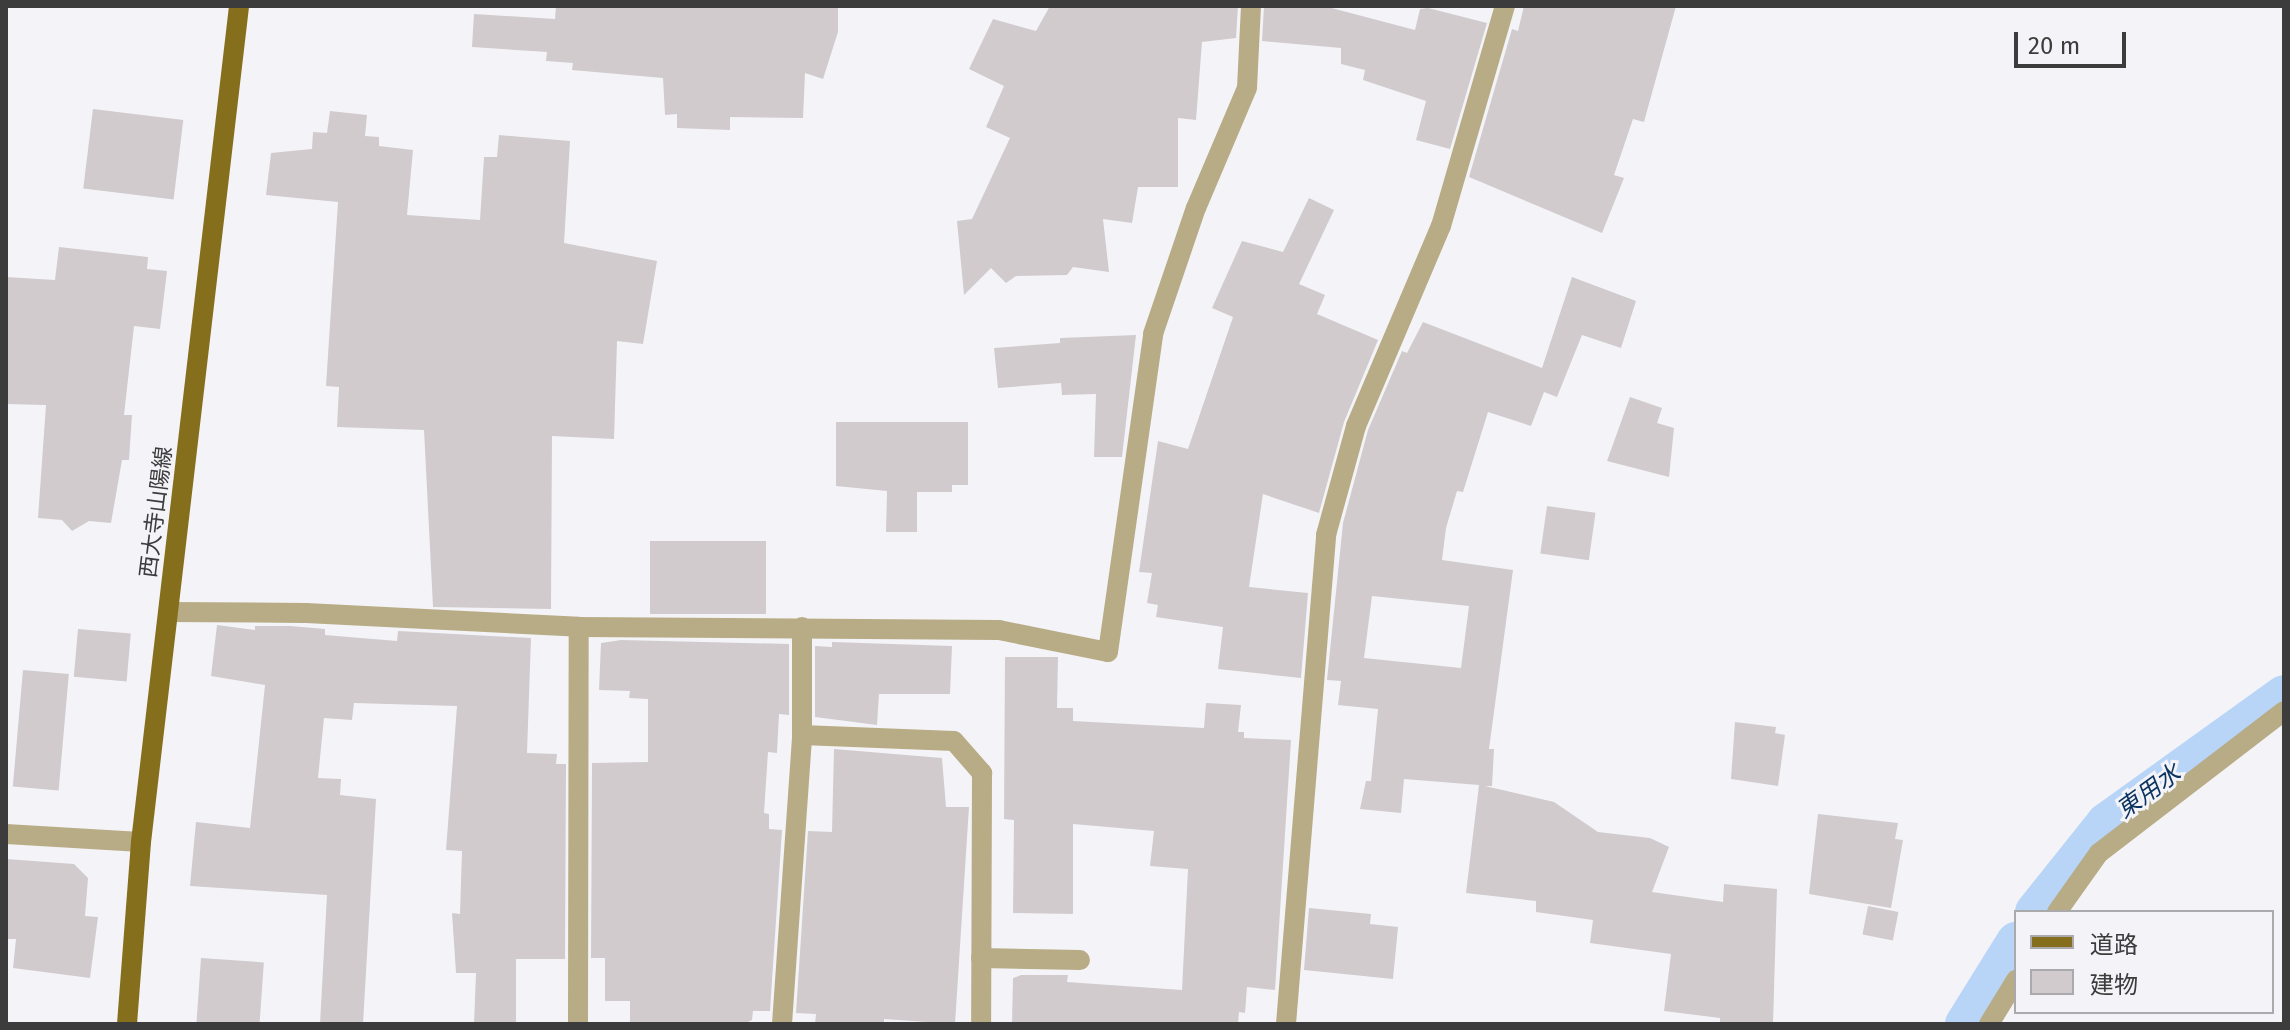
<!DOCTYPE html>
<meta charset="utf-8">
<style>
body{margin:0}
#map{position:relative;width:2290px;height:1030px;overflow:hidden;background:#f4f4f8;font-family:"Fira Sans","Noto Sans JP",sans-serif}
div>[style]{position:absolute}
.canal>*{height:40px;margin:-20px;padding:0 20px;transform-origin:20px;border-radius:20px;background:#b8d5f8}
.building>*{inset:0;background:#d1cbcd;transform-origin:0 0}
.minor>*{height:20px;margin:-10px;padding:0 10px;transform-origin:10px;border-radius:10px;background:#b8ac86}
.primary>*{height:20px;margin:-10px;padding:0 10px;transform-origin:10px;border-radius:10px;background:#856f1d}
span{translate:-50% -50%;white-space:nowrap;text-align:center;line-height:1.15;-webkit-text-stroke:6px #f4f4f8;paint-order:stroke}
.street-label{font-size:22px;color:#3c3c3d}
.water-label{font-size:24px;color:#0a345f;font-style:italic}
.frame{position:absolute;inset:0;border:8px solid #3c3c3d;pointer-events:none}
.legend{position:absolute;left:2014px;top:910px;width:260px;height:104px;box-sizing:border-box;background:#f4f4f8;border:2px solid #aaaaad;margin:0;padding:10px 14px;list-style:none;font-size:24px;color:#3c3c3d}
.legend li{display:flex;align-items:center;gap:16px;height:40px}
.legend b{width:40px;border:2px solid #aaaaad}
.scale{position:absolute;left:2014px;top:32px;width:112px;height:36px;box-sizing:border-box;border:4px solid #3c3c3d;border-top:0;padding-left:10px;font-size:24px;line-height:28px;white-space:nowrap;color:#3c3c3d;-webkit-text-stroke:6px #f4f4f8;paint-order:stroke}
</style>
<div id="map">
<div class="canal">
<div style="left:2035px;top:912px;width:114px;rotate:-51.4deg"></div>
<div style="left:2106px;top:823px;width:219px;rotate:-35.7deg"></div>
<div style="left:1965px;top:1024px;width:97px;rotate:-58.1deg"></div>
</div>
<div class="building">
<div style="clip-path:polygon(556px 6px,838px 6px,838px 32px,823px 79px,805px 73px,803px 118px,730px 117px,730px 130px,677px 128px,677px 114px,665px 115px,663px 78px,572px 70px,573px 63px,546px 61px,547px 52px,472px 47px,474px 14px,555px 19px)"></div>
<div style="clip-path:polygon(1050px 6px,1238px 6px,1236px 38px,1202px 42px,1196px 120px,1178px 118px,1178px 187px,1138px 187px,1132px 223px,1103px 219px,1109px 272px,1073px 267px,1067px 275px,1016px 276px,1006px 283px,991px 268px,964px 295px,957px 221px,972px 219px,1010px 138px,986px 127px,1004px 86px,969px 69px,993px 19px,1036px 31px)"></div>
<div style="clip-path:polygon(1264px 6px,1324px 6px,1415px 30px,1420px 9px,1428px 8px,1487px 23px,1450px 149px,1416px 140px,1426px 101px,1363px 80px,1365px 70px,1341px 64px,1341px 48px,1262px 41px)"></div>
<div style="clip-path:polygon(1524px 6px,1676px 6px,1644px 122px,1633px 119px,1614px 175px,1624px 178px,1602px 233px,1469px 177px,1512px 29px,1518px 31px)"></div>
<div style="left:93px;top:109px;width:91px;height:80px;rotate:7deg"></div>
<div style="clip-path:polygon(330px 111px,367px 115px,365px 136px,379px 137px,379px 146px,413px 150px,407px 215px,480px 220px,484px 157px,497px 157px,499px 135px,570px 141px,564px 243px,657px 261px,643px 344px,617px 341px,614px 439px,552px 436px,551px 609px,433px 607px,424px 430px,337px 427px,339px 387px,326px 386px,338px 202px,266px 195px,271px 153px,312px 149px,313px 132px,327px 133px)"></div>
<div style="clip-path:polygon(1309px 198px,1334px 210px,1299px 284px,1325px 295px,1317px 314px,1378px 340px,1344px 422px,1319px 513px,1263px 494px,1249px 587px,1308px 593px,1301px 678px,1218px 669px,1223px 627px,1156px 617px,1158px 605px,1147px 603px,1152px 573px,1139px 572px,1158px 441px,1188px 449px,1233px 317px,1212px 308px,1242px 241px,1283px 252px)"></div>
<div style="clip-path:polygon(59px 247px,148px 257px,147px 269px,167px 271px,160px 329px,134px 326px,124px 415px,132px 415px,129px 460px,122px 460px,111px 523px,89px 521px,72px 531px,62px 520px,38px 518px,46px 405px,6px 404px,6px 277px,55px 280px)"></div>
<div style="clip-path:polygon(evenodd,1572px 277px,1636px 301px,1621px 348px,1582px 335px,1557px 397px,1544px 392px,1531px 426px,1488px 412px,1463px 492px,1457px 491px,1446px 528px,1442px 560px,1513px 570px,1489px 749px,1494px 749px,1492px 786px,1485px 786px,1554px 802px,1598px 832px,1650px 838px,1669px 847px,1652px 892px,1723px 902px,1724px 884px,1777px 889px,1773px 1024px,1720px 1024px,1720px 1018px,1664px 1011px,1671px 954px,1590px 943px,1593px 920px,1536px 912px,1536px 901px,1466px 893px,1479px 785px,1404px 779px,1401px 813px,1360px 809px,1366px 781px,1371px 781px,1378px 709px,1338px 705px,1341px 681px,1327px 680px,1343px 523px,1368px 430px,1402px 351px,1407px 353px,1423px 322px,1542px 368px,1572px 277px,1372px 596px,1469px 606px,1461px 668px,1364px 658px,1372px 596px)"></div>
<div style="clip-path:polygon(1136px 335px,1122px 457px,1094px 457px,1096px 394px,1062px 395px,1061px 383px,998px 388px,994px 348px,1060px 343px,1060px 338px)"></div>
<div style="clip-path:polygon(1630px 397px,1662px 408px,1657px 423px,1674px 428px,1669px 477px,1607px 461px)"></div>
<div style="clip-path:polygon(836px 422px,968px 422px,968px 485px,952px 485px,952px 492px,917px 492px,917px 532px,886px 532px,887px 491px,836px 486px)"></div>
<div style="left:1547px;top:506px;width:49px;height:48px;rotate:8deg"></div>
<div style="left:650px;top:541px;width:116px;height:73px"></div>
<div style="clip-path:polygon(217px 625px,255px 630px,255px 626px,290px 626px,325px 629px,325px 635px,397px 641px,398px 631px,531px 638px,527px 753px,557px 754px,556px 764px,566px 764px,565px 959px,516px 959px,516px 1024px,474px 1024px,476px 973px,456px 973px,452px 913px,460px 914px,462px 851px,446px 850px,457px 706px,354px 703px,352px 720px,324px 718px,318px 778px,341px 779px,340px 795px,376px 799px,363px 1024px,320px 1024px,327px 895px,190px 886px,196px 822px,250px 828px,265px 685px,211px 676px)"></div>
<div style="left:78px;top:629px;width:53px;height:48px;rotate:5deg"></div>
<div style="clip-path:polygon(621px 640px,789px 644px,789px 715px,779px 714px,777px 753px,768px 752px,764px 813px,769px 814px,769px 829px,782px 830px,770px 1011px,753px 1011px,752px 1020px,744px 1024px,630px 1024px,630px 1001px,605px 1001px,605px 958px,591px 958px,592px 763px,648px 762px,648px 699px,629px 698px,630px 691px,599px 690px,601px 643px)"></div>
<div style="clip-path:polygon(832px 642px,952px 646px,950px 694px,879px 694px,877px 725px,815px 717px,815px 646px,832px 647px)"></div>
<div style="clip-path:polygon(1005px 657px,1058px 657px,1057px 708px,1073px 708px,1073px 721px,1204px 728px,1206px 703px,1241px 705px,1238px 732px,1244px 732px,1244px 738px,1291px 740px,1275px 990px,1247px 987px,1245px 1013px,1239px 1012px,1238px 1024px,1012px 1024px,1013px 978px,1021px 975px,1068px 975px,1067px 982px,1182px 990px,1188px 869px,1150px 866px,1154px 831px,1073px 824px,1073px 914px,1013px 913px,1014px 820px,1004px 819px)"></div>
<div style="left:23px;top:670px;width:46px;height:117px;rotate:5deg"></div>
<div style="clip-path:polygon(1735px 722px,1776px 727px,1775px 733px,1785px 735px,1778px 786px,1731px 779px)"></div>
<div style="clip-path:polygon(834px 749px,942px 758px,946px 807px,969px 807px,955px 1024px,884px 1019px,884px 1024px,815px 1024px,816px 1014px,796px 1013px,808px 831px,832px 832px)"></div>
<div style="clip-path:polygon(1818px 814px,1898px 823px,1895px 839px,1903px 840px,1891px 908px,1809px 894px)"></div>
<div style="clip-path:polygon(6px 859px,74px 864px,88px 878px,85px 916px,98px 917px,90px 978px,13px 968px,16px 939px,6px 939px)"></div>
<div style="left:1868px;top:906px;width:31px;height:29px;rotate:11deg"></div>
<div style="clip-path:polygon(1309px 908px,1371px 914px,1370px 924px,1398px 927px,1393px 979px,1304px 970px)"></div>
<div style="left:201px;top:958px;width:63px;height:66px;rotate:4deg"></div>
</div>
<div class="minor">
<div style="left:169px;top:612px;width:137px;rotate:0.4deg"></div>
<div style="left:306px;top:613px;width:273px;rotate:2.9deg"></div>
<div style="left:579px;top:627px;width:420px;rotate:0.4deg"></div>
<div style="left:999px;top:630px;width:111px;rotate:11.4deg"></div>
<div style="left:1108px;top:652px;width:321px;rotate:-81.9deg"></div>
<div style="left:1153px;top:334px;width:133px;rotate:-71.2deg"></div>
<div style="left:1196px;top:208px;width:130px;rotate:-67deg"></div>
<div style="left:1247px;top:88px;width:82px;rotate:-87.2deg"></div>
<div style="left:802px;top:735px;width:152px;rotate:2.3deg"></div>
<div style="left:954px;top:741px;width:43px;rotate:48.8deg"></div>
<div style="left:982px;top:773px;width:251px;rotate:90.2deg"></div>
<div style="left:6px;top:834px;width:135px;rotate:3.4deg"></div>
<div style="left:2057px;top:912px;width:72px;rotate:-54.6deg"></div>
<div style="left:2099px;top:853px;width:233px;rotate:-37.5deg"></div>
<div style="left:981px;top:958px;width:99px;rotate:1.2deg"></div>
<div style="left:578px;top:1024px;width:397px;rotate:-89.9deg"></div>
<div style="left:782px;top:1024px;width:290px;rotate:-86deg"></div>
<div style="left:802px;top:735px;width:108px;rotate:-90deg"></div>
<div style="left:1286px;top:1024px;width:491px;rotate:-85.3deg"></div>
<div style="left:1326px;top:535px;width:113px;rotate:-74.6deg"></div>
<div style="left:1356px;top:426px;width:217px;rotate:-67deg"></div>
<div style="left:1441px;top:226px;width:229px;rotate:-73.8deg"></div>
<div style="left:1989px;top:1024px;width:52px;rotate:-58.5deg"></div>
</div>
<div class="primary">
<div style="left:127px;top:1024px;width:183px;rotate:-85.6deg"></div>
<div style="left:141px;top:842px;width:842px;rotate:-83.31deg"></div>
</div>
<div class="street-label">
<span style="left:156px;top:512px;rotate:-83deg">西大寺山陽線</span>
</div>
<div class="water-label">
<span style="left:2149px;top:792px;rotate:-36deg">東用水</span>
</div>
<div class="frame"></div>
<ul class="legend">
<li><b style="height:10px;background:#856f1d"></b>道路</li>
<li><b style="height:22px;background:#d1cbcd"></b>建物</li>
</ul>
<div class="scale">20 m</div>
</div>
